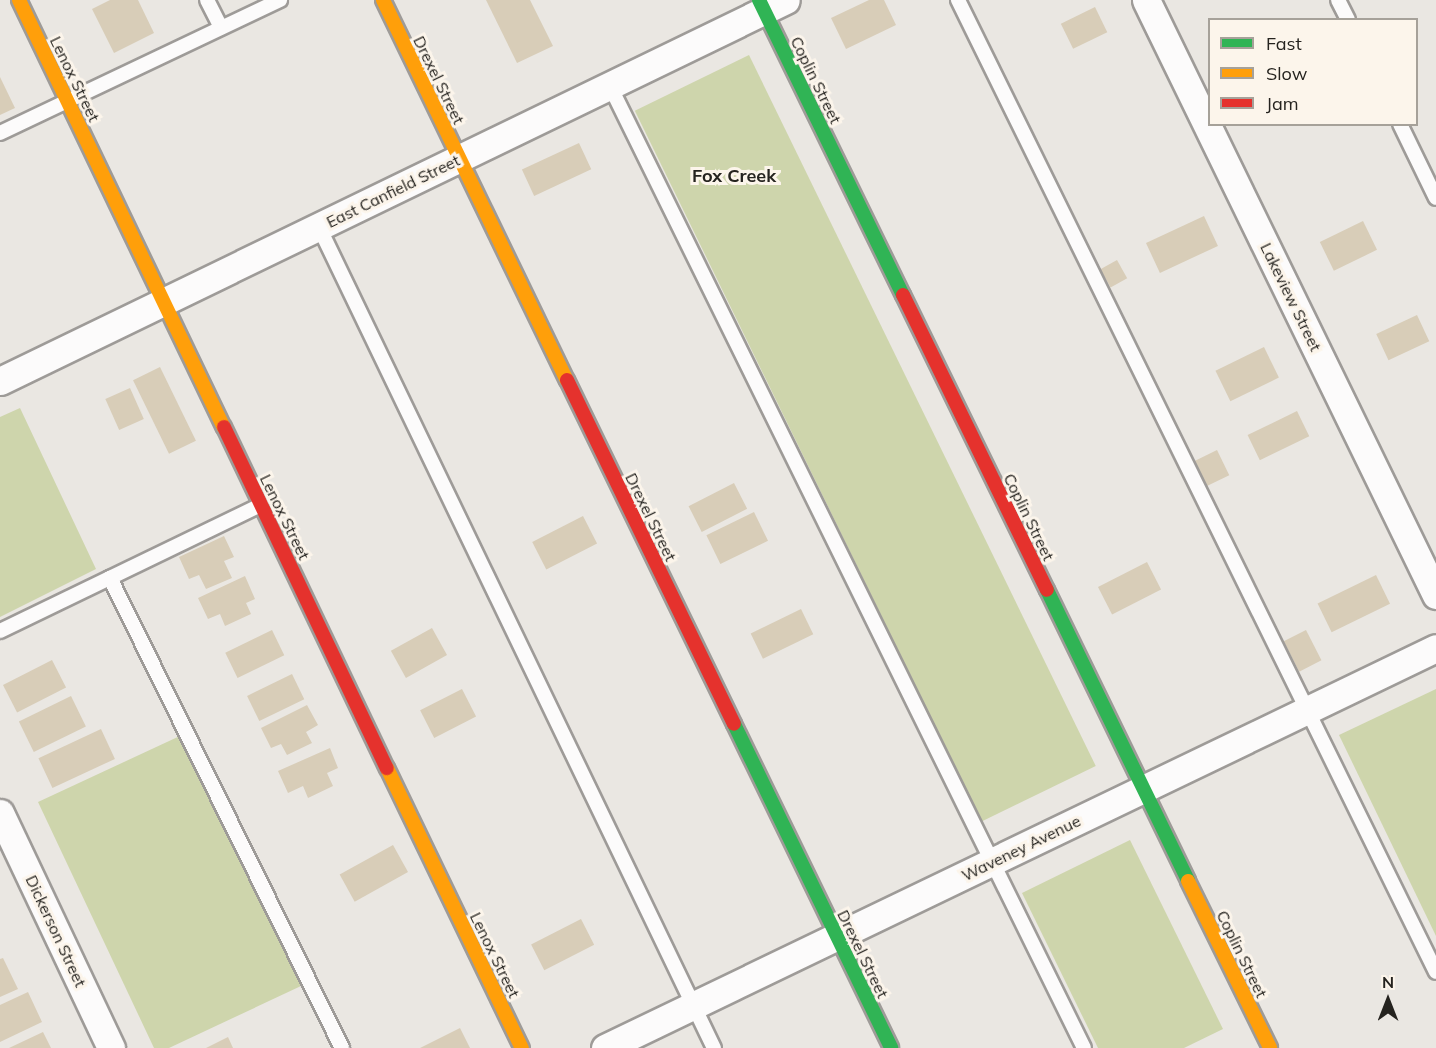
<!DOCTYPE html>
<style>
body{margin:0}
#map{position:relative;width:1436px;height:1048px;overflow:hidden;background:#eae7e2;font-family:Mulish,sans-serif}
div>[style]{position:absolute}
.green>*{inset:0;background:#ced5ac;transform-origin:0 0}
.building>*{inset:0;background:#d8cdb8;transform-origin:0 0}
.roads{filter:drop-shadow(2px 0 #9e9b98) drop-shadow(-2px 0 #9e9b98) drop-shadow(0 2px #9e9b98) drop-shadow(0 -2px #9e9b98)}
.lane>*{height:14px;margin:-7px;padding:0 7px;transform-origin:7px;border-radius:7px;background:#fcfbfb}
.street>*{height:27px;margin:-13.5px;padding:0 13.5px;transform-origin:13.5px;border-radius:13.5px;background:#fcfbfb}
.fast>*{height:14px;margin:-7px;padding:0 7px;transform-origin:7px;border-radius:7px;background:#30b455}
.slow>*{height:14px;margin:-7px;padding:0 7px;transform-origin:7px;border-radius:7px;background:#ff9f0a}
.jam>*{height:14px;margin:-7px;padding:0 7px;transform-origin:7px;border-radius:7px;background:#e5322d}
span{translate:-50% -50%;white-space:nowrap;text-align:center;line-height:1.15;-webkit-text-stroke:6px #fcf5eb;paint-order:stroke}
.street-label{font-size:16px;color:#25231f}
.neighbourhood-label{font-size:18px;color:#25231f;font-weight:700}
.legend{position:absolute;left:1208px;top:18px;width:210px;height:108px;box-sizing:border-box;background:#fcf5eb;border:2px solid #a6a199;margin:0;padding:8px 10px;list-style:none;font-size:18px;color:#25231f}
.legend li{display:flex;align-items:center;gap:12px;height:30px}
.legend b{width:30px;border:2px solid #a6a199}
.north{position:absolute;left:1358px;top:970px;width:60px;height:60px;-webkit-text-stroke:4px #fcf5eb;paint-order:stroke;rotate:0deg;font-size:16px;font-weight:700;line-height:24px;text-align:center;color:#25231f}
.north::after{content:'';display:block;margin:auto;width:21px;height:27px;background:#25231f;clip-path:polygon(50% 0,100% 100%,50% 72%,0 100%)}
</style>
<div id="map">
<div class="green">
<div style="left:749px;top:55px;width:791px;height:127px;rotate:64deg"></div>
<div style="clip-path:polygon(20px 408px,96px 569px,0 617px,0 417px)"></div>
<div style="clip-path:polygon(1436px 689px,1436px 936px,1339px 735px)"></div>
<div style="clip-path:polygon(182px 735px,301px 986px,169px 1048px,154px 1048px,38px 802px)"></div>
<div style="clip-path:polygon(1130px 840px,1223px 1029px,1184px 1048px,1098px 1048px,1022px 893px)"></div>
</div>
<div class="building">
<div style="clip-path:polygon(110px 0,138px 0,154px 33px,114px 53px,92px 9px)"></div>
<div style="clip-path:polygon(486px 0,530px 0,553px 46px,517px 63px)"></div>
<div style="clip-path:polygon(869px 0,884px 0,896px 25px,846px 49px,831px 18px)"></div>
<div style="left:1095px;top:7px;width:28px;height:38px;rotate:64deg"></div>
<div style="clip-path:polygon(0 77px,15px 108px,0 115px)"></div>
<div style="left:579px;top:143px;width:29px;height:63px;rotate:65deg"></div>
<div style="left:1204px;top:216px;width:33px;height:64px;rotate:65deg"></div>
<div style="left:1363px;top:221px;width:32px;height:48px;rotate:64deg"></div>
<div style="left:1117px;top:260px;width:21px;height:19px;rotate:61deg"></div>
<div style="left:1417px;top:315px;width:29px;height:45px;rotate:65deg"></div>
<div style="left:1264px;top:347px;width:34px;height:54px;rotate:64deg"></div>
<div style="left:160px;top:367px;width:82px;height:30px;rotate:64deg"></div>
<div style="left:130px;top:388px;width:34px;height:27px;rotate:66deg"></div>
<div style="left:1297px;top:411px;width:28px;height:55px;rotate:64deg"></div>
<div style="left:1217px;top:450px;width:28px;height:26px;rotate:64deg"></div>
<div style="left:734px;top:483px;width:29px;height:51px;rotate:63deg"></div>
<div style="left:754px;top:512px;width:32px;height:53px;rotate:64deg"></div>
<div style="left:583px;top:516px;width:31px;height:57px;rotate:63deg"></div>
<div style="clip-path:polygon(224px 536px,234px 557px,224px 561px,232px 578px,206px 589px,199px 575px,189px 579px,179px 557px)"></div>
<div style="left:1147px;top:562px;width:31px;height:55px;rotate:63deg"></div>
<div style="left:1376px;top:575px;width:32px;height:65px;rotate:64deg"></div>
<div style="clip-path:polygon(245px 576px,255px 599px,246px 603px,251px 614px,225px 626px,220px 614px,208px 619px,198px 598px)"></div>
<div style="left:801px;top:609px;width:28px;height:56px;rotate:64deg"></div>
<div style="left:432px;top:628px;width:31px;height:47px;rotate:61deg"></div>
<div style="left:272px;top:630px;width:28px;height:52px;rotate:64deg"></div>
<div style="left:1306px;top:630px;width:34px;height:25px;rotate:63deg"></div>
<div style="left:52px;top:660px;width:31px;height:55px;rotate:63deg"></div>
<div style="left:292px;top:674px;width:28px;height:50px;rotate:64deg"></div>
<div style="left:462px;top:689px;width:31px;height:47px;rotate:63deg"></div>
<div style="left:71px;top:696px;width:34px;height:58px;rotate:64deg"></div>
<div style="clip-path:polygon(307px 705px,318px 725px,306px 732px,312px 743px,287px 755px,281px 744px,271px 748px,261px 728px)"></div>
<div style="left:101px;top:729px;width:33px;height:69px;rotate:65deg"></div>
<div style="clip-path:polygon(330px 748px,338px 768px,327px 773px,333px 786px,308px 798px,303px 786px,288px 793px,278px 771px)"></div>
<div style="left:393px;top:845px;width:31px;height:61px;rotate:61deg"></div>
<div style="left:581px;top:919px;width:29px;height:56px;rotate:63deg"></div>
<div style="clip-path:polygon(3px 958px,18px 989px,0 997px,0 959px)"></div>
<div style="clip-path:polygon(28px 992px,42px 1022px,0 1042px,0 1005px)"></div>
<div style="clip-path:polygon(460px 1028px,470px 1048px,420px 1048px)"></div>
<div style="clip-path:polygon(43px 1032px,51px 1048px,9px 1048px)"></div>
<div style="clip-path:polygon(228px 1037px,233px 1048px,206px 1048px)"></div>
</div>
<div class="roads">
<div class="lane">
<div style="left:207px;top:0;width:31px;rotate:63deg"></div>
<div style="left:958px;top:0;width:1083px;rotate:63.81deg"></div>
<div style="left:1338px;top:0;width:22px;rotate:63deg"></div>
<div style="left:610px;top:86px;width:1072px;rotate:63.77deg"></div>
<div style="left:1400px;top:124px;width:82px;rotate:64.1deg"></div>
<div style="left:0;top:133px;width:310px;rotate:-25.4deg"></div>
<div style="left:319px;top:227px;width:911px;rotate:64.31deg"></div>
<div style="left:110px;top:578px;width:524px;rotate:63.73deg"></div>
<div style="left:0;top:631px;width:290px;rotate:-25.8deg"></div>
</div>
<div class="street">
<div style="left:1146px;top:0;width:662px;rotate:64.02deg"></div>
<div style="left:0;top:381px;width:873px;rotate:-25.86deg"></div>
<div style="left:0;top:813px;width:260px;rotate:64.7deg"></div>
<div style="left:605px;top:1048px;width:922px;rotate:-25.7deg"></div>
</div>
<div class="fast">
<div style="left:759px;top:0;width:328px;rotate:64deg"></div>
<div style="left:1047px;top:590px;width:323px;rotate:64.1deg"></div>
<div style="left:734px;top:724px;width:360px;rotate:64.1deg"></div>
</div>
<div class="slow">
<div style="left:19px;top:0;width:474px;rotate:64.4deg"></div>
<div style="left:383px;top:0;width:422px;rotate:64.2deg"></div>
<div style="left:387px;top:768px;width:311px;rotate:64.3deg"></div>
<div style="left:1188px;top:881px;width:186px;rotate:63.8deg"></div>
</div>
<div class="jam">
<div style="left:903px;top:295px;width:328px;rotate:64deg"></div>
<div style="left:567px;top:380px;width:382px;rotate:64.1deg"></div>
<div style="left:224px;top:427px;width:378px;rotate:64.5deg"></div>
</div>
</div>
<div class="street-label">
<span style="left:75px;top:79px;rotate:64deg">Lenox Street</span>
<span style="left:439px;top:80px;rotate:64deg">Drexel Street</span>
<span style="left:816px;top:80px;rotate:64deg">Coplin Street</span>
<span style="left:393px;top:191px;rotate:-26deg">East Canfield Street</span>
<span style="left:1291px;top:297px;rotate:64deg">Lakeview Street</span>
<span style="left:285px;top:517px;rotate:64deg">Lenox Street</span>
<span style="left:651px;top:517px;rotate:64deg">Drexel Street</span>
<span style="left:1029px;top:517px;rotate:64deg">Coplin Street</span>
<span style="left:1021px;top:848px;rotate:-26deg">Waveney Avenue</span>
<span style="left:56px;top:931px;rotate:65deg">Dickerson Street</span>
<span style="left:863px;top:954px;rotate:64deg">Drexel Street</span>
<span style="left:1242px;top:954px;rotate:64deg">Coplin Street</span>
<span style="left:495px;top:955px;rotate:64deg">Lenox Street</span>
</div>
<div class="neighbourhood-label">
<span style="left:734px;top:176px">Fox Creek</span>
</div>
<ul class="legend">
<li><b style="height:8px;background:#30b455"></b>Fast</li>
<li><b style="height:8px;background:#ff9f0a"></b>Slow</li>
<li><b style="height:8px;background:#e5322d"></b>Jam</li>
</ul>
<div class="north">N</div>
</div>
